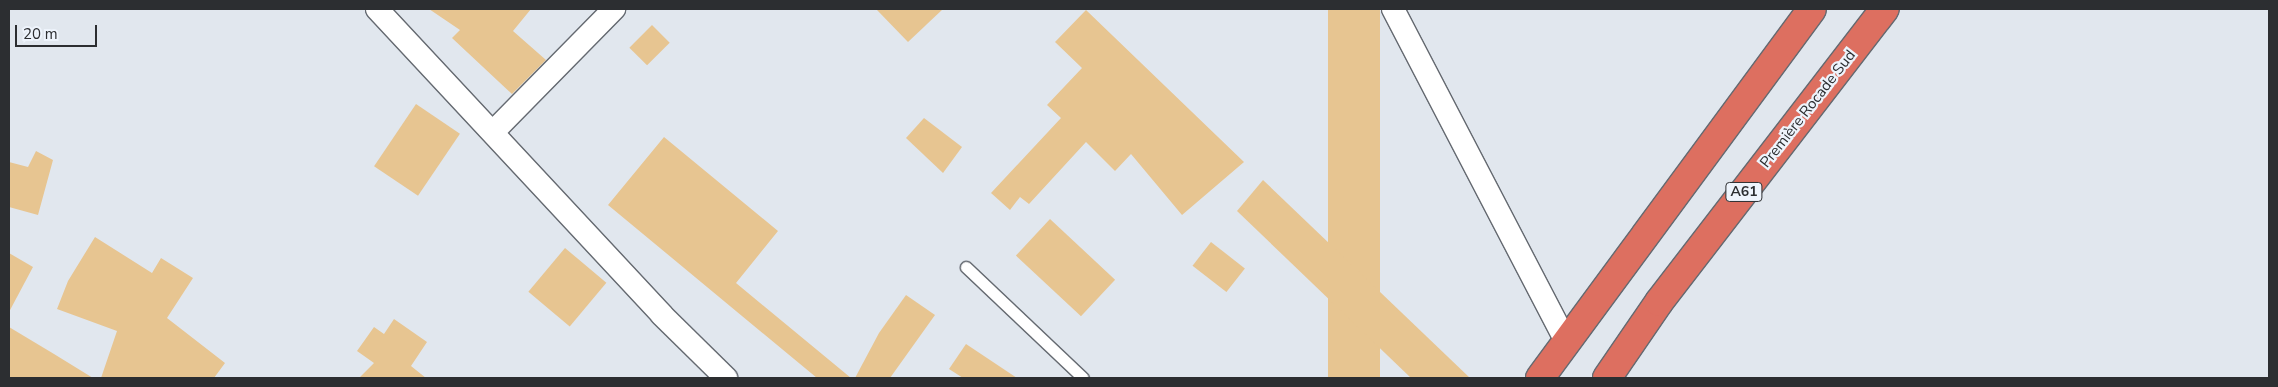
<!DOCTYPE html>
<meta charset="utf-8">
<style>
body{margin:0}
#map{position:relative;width:2278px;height:387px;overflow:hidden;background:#e1e7ee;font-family:"Nunito Sans",sans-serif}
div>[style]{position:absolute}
.building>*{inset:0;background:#e7c591;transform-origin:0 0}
.roads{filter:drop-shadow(1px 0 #656a71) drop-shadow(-1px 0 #656a71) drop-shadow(0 1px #656a71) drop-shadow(0 -1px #656a71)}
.lane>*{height:11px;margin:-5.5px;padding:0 5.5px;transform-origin:5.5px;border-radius:5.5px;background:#fff}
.street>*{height:22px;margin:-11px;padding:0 11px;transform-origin:11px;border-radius:11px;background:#fff}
.highway>*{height:28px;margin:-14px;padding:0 14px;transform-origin:14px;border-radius:14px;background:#dd6f60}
span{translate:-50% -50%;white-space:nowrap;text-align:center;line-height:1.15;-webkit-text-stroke:4.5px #eef4fc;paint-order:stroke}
.shield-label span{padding:1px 4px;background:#eef4fc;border:1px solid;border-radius:4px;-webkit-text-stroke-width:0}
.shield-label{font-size:14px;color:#2c2e31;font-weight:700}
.street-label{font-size:15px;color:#2c2e31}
.frame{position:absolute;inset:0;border:10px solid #2c2e31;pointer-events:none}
.scale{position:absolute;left:15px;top:25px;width:82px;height:22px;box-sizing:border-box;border:2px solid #2c2e31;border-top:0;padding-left:6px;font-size:15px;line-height:18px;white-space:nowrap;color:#2c2e31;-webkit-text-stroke:4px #eef4fc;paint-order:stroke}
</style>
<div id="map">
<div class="building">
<div style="clip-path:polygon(429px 9px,531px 9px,513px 31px,546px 60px,512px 94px,452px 38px,460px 30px)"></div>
<div style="clip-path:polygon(876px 9px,943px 9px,908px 42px)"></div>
<div style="left:1328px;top:9px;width:52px;height:376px"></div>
<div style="clip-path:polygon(1086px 10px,1244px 162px,1182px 215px,1131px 154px,1115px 171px,1086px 142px,1029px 204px,1020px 197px,1010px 210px,991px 193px,1061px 118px,1047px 105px,1082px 68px,1055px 42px)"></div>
<div style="left:652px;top:25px;width:25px;height:32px;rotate:45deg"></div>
<div style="left:416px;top:104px;width:53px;height:75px;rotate:34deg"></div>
<div style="clip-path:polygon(924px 118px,962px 147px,943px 173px,906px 138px)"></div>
<div style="clip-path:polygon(664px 137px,778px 231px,736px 283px,851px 378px,817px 378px,608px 205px)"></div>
<div style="clip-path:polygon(36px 151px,53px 160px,38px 215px,9px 207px,9px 162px,28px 167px)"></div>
<div style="clip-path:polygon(1263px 180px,1470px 378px,1411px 378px,1237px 211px)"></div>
<div style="left:1050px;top:219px;width:89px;height:50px;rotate:43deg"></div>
<div style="clip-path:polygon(95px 237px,152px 273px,161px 258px,193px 278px,167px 318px,225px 363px,214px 378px,101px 378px,117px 331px,57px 309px,68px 281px)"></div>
<div style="left:1211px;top:242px;width:43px;height:30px;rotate:38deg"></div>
<div style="left:565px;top:248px;width:54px;height:57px;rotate:40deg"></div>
<div style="clip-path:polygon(9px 253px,33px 267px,9px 312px)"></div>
<div style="clip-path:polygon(906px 295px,935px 315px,890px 378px,855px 378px,879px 333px)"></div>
<div style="clip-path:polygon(394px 319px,427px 342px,411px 366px,426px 378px,359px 378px,374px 363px,357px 351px,374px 327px,384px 334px)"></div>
<div style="clip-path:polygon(9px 327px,54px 354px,93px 378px,9px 378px)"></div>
<div style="clip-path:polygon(966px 344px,1017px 378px,963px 378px,949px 369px)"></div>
</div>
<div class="roads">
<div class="lane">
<div style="left:966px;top:267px;width:161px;rotate:43.5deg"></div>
</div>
<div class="street">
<div style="left:377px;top:9px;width:418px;rotate:47deg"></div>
<div style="left:662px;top:315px;width:90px;rotate:44.5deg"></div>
<div style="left:1393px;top:9px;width:375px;rotate:62.5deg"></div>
<div style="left:493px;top:132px;width:173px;rotate:-45.5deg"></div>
</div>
<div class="highway">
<div style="left:1540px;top:378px;width:458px;rotate:-53.6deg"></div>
<div style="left:1607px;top:378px;width:92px;rotate:-55.6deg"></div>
<div style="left:1659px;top:302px;width:370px;rotate:-52.4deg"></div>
</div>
</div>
<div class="shield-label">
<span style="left:1744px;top:192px">A61</span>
</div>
<div class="street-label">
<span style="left:1808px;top:109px;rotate:-52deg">Première Rocade Sud</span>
</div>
<div class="frame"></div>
<div class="scale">20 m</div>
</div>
